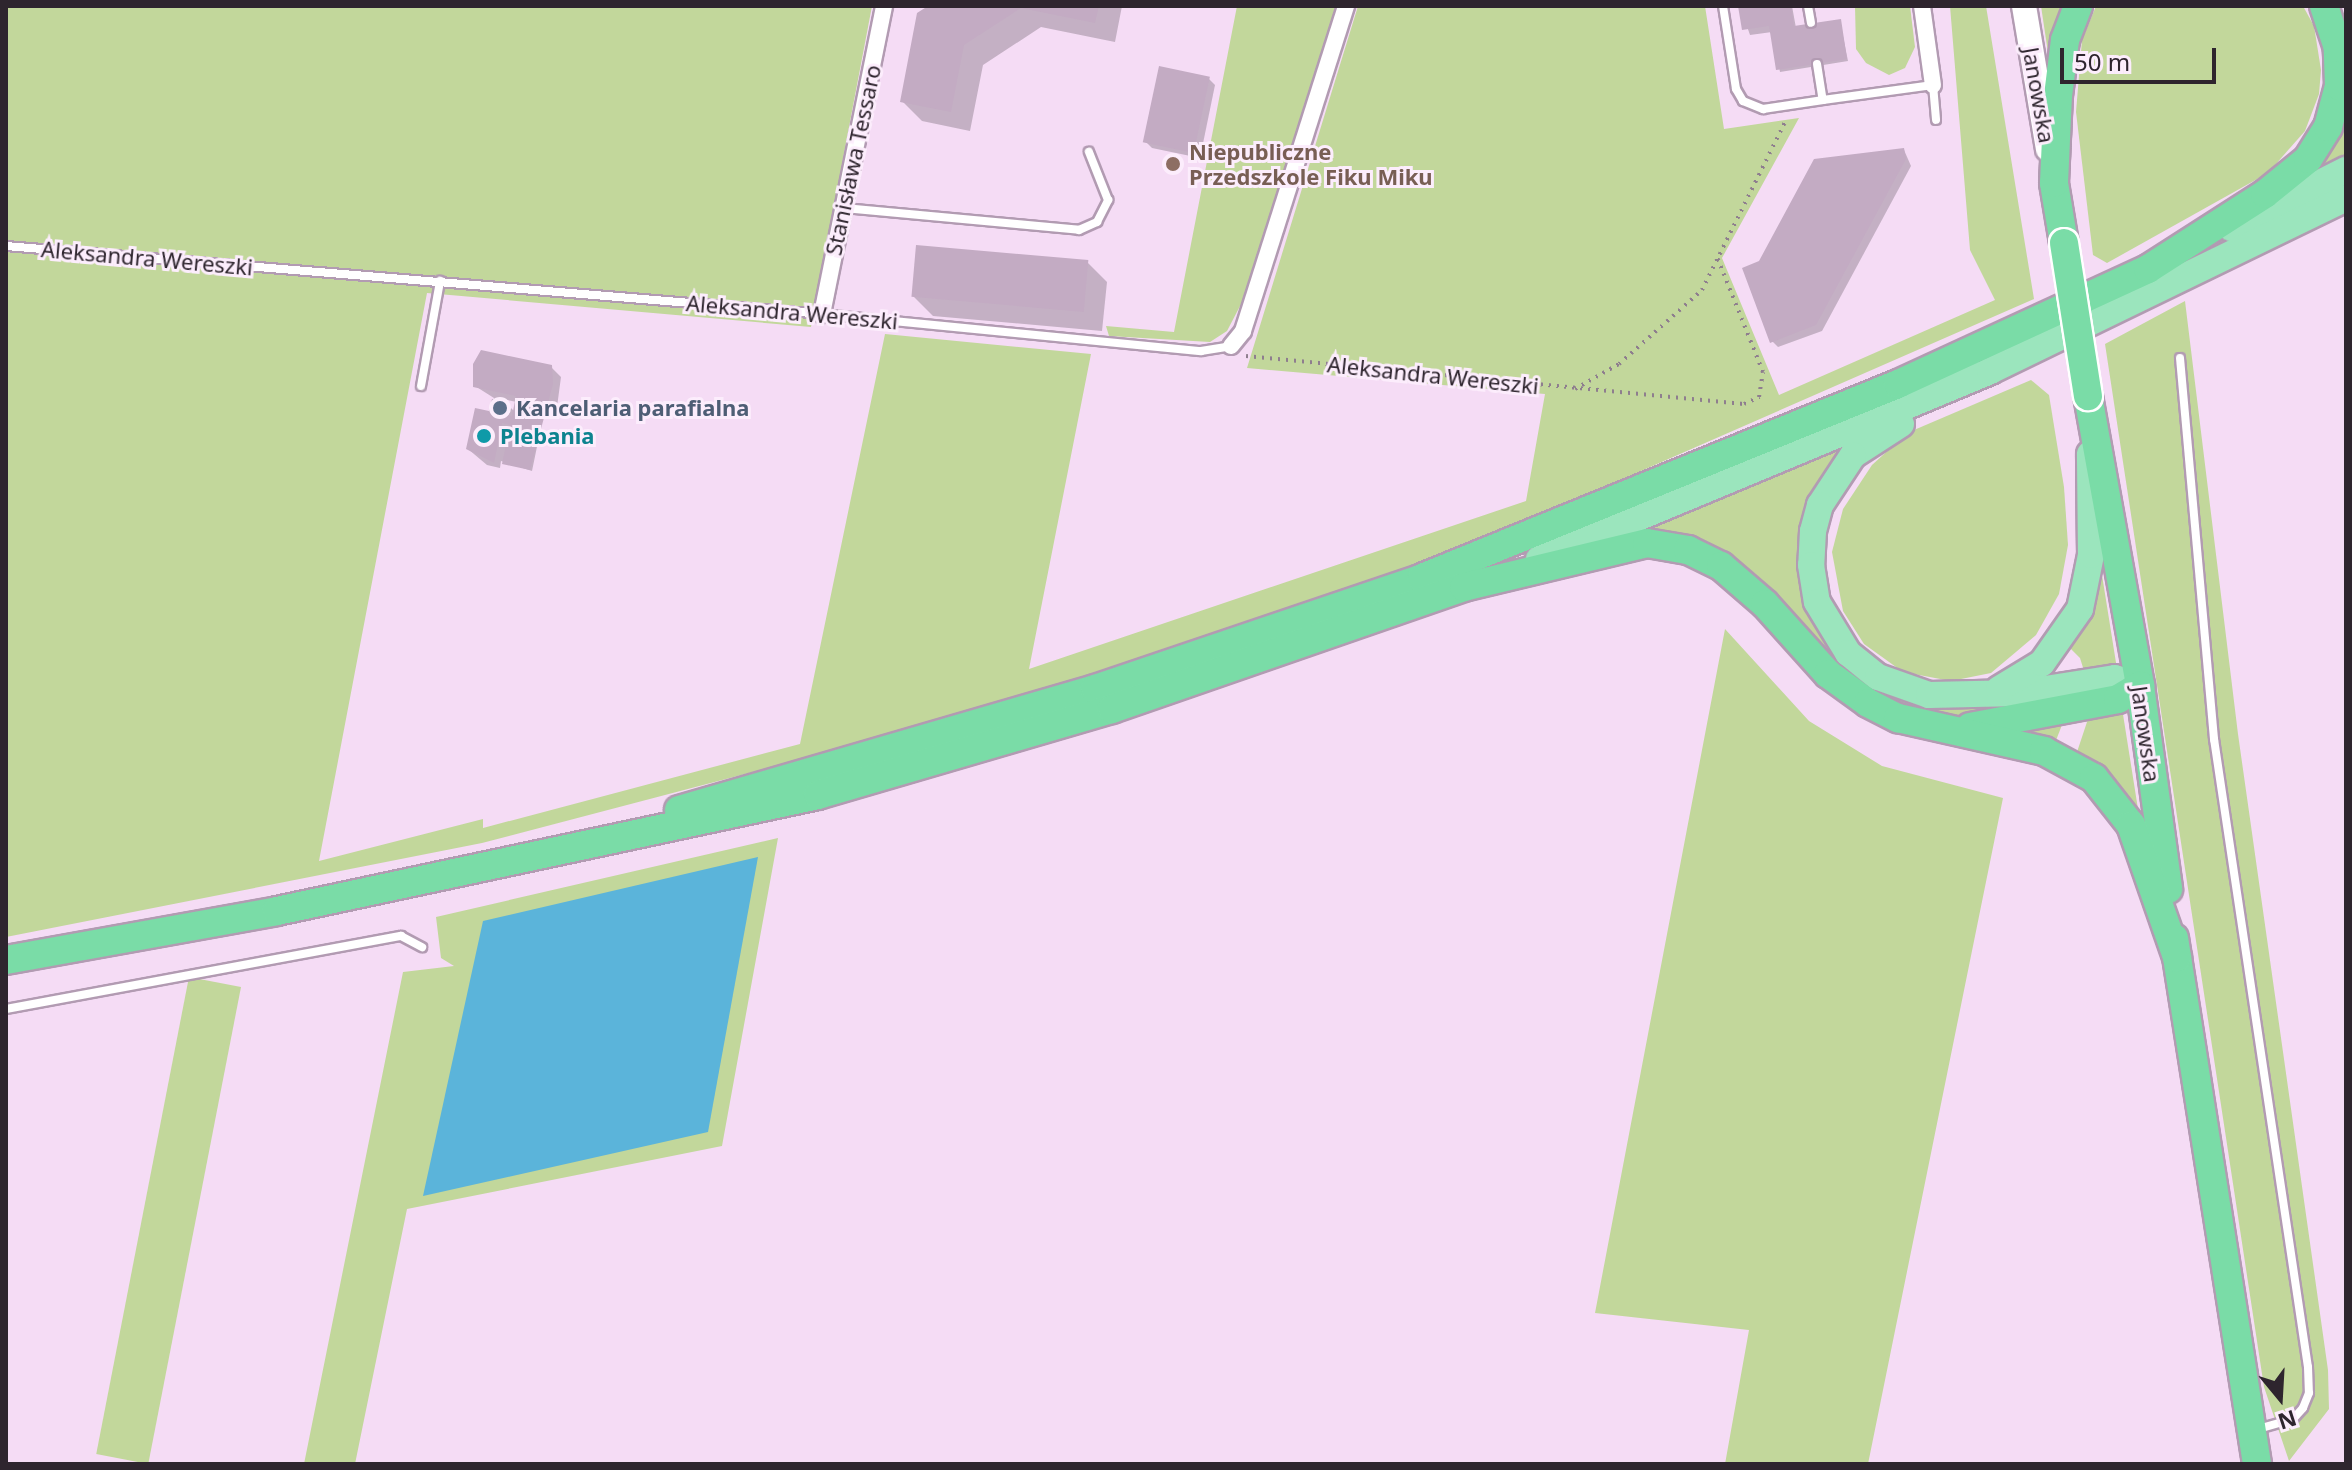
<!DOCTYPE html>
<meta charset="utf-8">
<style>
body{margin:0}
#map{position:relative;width:2352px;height:1470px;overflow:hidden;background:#f5dcf5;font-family:"Noto Sans",sans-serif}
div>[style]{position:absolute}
.green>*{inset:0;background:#c2d79b;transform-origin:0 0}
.water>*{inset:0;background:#5bb4da}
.shadow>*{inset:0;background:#0003}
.building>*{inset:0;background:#c3abc3;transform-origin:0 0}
.path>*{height:4px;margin-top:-2px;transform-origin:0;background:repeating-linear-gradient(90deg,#8e7e8e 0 2px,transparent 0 8px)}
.roads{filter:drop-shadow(2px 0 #b29bb2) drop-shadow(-2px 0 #b29bb2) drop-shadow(0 2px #b29bb2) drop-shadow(0 -2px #b29bb2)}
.service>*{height:8px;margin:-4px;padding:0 4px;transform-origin:4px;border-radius:4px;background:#fff}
.minor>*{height:16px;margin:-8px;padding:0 8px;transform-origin:8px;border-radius:8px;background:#fff}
.secondary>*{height:24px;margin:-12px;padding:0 12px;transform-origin:12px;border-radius:12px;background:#fff}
.primary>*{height:26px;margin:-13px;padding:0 13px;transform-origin:13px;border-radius:13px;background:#9be5bd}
.trunk>*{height:28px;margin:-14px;padding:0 14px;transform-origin:14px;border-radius:14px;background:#7adca7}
.bridges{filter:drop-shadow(2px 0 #fff) drop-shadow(-2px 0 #fff) drop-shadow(0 2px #fff) drop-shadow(0 -2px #fff)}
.trunk-bridge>*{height:28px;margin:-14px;padding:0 14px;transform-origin:14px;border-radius:14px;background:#7adca7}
.dots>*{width:22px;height:22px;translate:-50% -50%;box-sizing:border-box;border:4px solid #fcedfc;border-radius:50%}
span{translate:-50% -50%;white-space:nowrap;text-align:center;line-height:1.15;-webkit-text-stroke:6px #fcedfc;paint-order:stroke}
.street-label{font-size:22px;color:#2e252e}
.education-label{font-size:22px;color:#785e54;font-weight:700}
.left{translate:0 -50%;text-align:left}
.service-label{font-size:22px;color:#4e5e75;font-weight:700}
.culture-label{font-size:22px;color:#0d838f;font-weight:700}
.frame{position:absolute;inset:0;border:8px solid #2e252e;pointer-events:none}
.north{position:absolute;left:2240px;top:1358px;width:80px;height:80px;-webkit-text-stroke:6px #fcedfc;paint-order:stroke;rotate:162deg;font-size:22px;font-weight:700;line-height:32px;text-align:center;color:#2e252e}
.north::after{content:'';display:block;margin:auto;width:28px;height:36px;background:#2e252e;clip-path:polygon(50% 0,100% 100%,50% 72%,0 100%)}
.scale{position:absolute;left:2060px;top:48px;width:156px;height:36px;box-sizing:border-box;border:4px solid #2e252e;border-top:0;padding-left:10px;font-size:24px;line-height:28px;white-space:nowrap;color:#2e252e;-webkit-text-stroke:6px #fcedfc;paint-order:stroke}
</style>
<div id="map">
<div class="green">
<div style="clip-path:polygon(6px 6px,872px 6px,811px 327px,427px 293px,319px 861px,483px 819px,483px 828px,800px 744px,885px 334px,1091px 354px,1029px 669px,1526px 501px,1545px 394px,1247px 368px,1358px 6px,1705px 6px,1724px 129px,1799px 118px,1722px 258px,1779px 395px,1995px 300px,1970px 250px,1950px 6px,1986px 6px,2034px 299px,1465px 548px,1163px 657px,890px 736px,482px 843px,6px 937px)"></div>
<div style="clip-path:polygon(1237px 6px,1337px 7px,1251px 285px,1227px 331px,1210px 342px,1109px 336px,1106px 326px,1174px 332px)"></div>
<div style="clip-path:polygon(1855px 6px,1910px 6px,1915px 47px,1905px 68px,1889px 75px,1866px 63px,1856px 49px)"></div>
<div style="clip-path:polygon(2041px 6px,2063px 6px,2050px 66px)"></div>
<div style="clip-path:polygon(2096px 6px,2303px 6px,2314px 26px,2321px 70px,2319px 94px,2305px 131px,2268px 173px,2107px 263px,2093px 255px,2076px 112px,2082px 40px)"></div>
<div style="clip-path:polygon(2346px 101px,2346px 159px,2306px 179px)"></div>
<div style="clip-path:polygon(2185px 301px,2238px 734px,2328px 1370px,2329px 1409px,2289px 1461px,2264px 1387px,2105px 344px)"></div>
<div style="clip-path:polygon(2031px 380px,2049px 395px,2064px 487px,2068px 545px,2059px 594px,2036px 635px,1991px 673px,1951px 681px,1903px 672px,1864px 644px,1843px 611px,1832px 552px,1843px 509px,1872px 465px,1907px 433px)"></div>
<div style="clip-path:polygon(1846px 444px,1812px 494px,1808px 609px,1836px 655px,1872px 687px,1952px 707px,2064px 701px,1936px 718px,1912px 712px,1840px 671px,1794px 619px,1639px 530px)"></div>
<div style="clip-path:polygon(2102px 575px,2117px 669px,2085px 674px,2080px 658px,2070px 648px,2083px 629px)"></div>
<div style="clip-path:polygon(1725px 629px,1809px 721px,1882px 766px,2003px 798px,1868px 1464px,1725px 1464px,1749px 1330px,1595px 1313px)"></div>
<div style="clip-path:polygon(2122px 708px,2138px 809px,2077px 752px,2090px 713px)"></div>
<div style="clip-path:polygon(2065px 717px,2055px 743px,2003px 726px)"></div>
<div style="clip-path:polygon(778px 838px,722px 1146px,407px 1209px,355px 1464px,304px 1464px,403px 972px,454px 966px,441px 958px,436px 917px)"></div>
<div style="left:241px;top:987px;width:486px;height:53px;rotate:101deg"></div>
</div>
<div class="water">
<div style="clip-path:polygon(758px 857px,708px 1132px,423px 1196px,483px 921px)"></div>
</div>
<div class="shadow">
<div style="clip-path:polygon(932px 6px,1122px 6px,1115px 42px,1041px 27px,983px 65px,970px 131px,922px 121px,902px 101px)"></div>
<div style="clip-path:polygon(1740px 6px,1792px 6px,1796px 28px,1840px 21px,1848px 61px,1780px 72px,1772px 32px,1750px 35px)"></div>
<div style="clip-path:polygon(1209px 79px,1215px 85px,1200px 158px,1152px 148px,1146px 142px)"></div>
<div style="clip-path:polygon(1904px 150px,1911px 166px,1822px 331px,1778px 347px,1772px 341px,1761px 263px)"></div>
<div style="clip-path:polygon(1087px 262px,1107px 282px,1102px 331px,933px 316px,913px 296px)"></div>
<div style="clip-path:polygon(evenodd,551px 367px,561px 377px,557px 407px,545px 408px,532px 471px,501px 461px,500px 468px,487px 465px,468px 449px,491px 413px,494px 398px,475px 386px,551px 367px,502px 399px,517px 402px,515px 412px,502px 399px)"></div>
</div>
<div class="building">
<div style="clip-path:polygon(928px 6px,1099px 6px,1095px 23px,1021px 8px,964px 45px,951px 112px,900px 102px,917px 13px)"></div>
<div style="clip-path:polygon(1738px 6px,1791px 6px,1794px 26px,1841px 19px,1847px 59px,1776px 70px,1769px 26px,1742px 30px)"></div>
<div style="left:1159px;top:66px;width:52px;height:78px;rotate:12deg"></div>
<div style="clip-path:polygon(1904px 148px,1906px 159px,1816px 325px,1770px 343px,1742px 268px,1759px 261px,1814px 159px)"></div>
<div style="left:916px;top:245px;width:173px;height:52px;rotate:5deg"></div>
<div style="clip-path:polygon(481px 350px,552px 365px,553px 384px,530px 470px,502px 464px,510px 425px,502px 423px,494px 463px,466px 449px,475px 408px,489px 411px,492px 399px,507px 402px,504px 415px,512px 416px,516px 396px,473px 387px,473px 364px)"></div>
</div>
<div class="path">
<div style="left:1246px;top:356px;width:500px;rotate:5.51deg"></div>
<div style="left:1744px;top:404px;width:17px;rotate:-25deg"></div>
<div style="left:1759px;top:397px;width:25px;rotate:-81deg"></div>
<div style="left:1763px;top:372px;width:124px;rotate:-111.8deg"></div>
<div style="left:1575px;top:389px;width:51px;rotate:-29.6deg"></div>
<div style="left:1619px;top:364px;width:111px;rotate:-41.7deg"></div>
<div style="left:1702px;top:290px;width:190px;rotate:-63.7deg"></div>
</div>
<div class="roads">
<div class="service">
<div style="left:1723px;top:6px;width:84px;rotate:81.1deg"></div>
<div style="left:1736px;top:89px;width:14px;rotate:60deg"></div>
<div style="left:1743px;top:101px;width:22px;rotate:22deg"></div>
<div style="left:1763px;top:109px;width:61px;rotate:-8.5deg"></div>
<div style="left:1808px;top:6px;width:17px;rotate:80deg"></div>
<div style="left:1817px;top:64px;width:36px;rotate:81deg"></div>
<div style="left:1823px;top:100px;width:111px;rotate:-7.8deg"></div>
<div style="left:1933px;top:85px;width:35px;rotate:85deg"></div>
<div style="left:844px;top:208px;width:236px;rotate:5.3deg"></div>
<div style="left:1079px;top:230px;width:20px;rotate:-24deg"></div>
<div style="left:1097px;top:222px;width:25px;rotate:-63deg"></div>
<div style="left:1108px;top:200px;width:52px;rotate:-111.6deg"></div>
<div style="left:6px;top:246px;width:819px;rotate:4.76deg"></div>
<div style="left:822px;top:314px;width:381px;rotate:5.6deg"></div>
<div style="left:1201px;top:351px;width:30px;rotate:-9deg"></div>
<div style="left:2180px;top:358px;width:383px;rotate:84.9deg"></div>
<div style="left:2214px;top:739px;width:635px;rotate:81.49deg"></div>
<div style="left:2308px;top:1367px;width:26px;rotate:88deg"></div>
<div style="left:2309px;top:1393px;width:16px;rotate:112deg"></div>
<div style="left:2303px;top:1408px;width:15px;rotate:132deg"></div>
<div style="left:2293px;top:1419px;width:36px;rotate:164deg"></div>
<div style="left:421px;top:386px;width:107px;rotate:-79.7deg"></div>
<div style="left:6px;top:1009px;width:402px;rotate:-10.5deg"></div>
<div style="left:401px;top:936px;width:24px;rotate:28deg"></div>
</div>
<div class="minor">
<div style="left:1922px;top:6px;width:80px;rotate:82.1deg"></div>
<div style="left:822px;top:314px;width:314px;rotate:-78.6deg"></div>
<div style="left:1231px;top:346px;width:19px;rotate:-51deg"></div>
<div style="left:1243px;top:331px;width:341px;rotate:-72.4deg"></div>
</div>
<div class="secondary">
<div style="left:2024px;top:6px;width:145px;rotate:80.5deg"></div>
</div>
<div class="primary">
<div style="left:2231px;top:228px;width:129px;rotate:-26.8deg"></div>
<div style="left:1901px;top:424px;width:57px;rotate:147.1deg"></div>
<div style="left:1853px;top:455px;width:60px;rotate:123.4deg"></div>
<div style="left:1820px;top:505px;width:27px;rotate:105deg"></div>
<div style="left:1813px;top:531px;width:34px;rotate:93deg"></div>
<div style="left:1811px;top:565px;width:37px;rotate:81deg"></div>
<div style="left:1817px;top:602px;width:60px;rotate:58.7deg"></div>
<div style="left:1848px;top:653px;width:38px;rotate:39deg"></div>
<div style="left:1878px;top:677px;width:54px;rotate:19.4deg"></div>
<div style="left:1929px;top:695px;width:91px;rotate:-1.3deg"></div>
<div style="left:2020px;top:693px;width:96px;rotate:-9deg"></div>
<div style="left:2115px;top:678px;width:26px;rotate:18deg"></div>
<div style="left:1539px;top:559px;width:489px;rotate:-22.6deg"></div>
<div style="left:1990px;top:371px;width:396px;rotate:-25.9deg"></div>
<div style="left:1999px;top:689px;width:50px;rotate:-31.2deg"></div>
<div style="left:2042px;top:663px;width:66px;rotate:-54.9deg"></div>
<div style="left:2080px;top:609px;width:55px;rotate:-78.5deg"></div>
<div style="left:2091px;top:555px;width:101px;rotate:-90.6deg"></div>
</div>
<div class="trunk">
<div style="left:2064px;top:243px;width:61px;rotate:-99.5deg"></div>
<div style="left:2054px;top:183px;width:87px;rotate:-87.4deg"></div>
<div style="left:2058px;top:96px;width:56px;rotate:-82.9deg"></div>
<div style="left:2065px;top:40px;width:36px;rotate:-69deg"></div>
<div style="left:2088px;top:396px;width:295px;rotate:79.8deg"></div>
<div style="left:2140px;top:686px;width:205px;rotate:82.1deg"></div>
<div style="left:1970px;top:727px;width:151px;rotate:-10.7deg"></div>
<div style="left:2118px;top:699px;width:26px;rotate:-31deg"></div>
<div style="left:679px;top:810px;width:433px;rotate:-16.2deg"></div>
<div style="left:1095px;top:689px;width:345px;rotate:-18.7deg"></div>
<div style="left:1422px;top:578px;width:514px;rotate:-22.17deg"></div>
<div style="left:1898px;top:384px;width:275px;rotate:-24.7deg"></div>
<div style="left:2148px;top:269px;width:139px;rotate:-32.7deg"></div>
<div style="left:2265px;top:194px;width:55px;rotate:-39.1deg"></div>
<div style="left:2308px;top:159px;width:38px;rotate:-58deg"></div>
<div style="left:2328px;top:127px;width:42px;rotate:-75deg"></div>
<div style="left:2339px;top:86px;width:38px;rotate:-92deg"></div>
<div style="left:2338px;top:48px;width:44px;rotate:-108.4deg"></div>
<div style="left:2174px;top:938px;width:533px;rotate:81.03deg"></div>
<div style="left:6px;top:960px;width:275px;rotate:-10.2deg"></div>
<div style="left:277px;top:911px;width:553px;rotate:-12.1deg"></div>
<div style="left:818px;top:795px;width:306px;rotate:-16.3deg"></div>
<div style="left:1112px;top:709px;width:373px;rotate:-19.1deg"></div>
<div style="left:1464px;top:587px;width:188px;rotate:-13.5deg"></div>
<div style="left:1647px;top:543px;width:42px;rotate:9.7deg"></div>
<div style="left:1688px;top:550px;width:37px;rotate:26deg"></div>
<div style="left:1721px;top:566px;width:58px;rotate:40.8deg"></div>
<div style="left:1765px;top:604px;width:94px;rotate:48deg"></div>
<div style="left:1828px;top:674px;width:49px;rotate:35.9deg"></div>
<div style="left:1868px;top:703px;width:34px;rotate:27deg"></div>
<div style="left:1898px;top:718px;width:150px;rotate:12.7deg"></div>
<div style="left:2044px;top:751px;width:57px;rotate:28.4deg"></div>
<div style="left:2094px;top:778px;width:60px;rotate:51.8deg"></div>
<div style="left:2131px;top:825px;width:140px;rotate:70.8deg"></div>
</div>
</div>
<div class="bridges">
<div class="trunk-bridge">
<div style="left:2064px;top:243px;width:155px;rotate:81.1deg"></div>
</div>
</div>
<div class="dots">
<div style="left:1173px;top:164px;background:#8d6e63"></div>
<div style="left:500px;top:408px;background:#5c6f8a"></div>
<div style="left:484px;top:436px;background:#0f9aa8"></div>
</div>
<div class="street-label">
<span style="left:2039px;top:95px;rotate:80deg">Janowska</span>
<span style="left:853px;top:160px;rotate:-78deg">Stanisława Tessaro</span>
<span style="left:147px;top:258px;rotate:5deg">Aleksandra Wereszki</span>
<span style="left:792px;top:312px;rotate:5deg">Aleksandra Wereszki</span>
<span style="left:1433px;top:375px;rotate:6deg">Aleksandra Wereszki</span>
<span style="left:2146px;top:734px;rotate:82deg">Janowska</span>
</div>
<div class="education-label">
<span class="left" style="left:1189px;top:164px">Niepubliczne<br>Przedszkole Fiku Miku</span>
</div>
<div class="service-label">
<span class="left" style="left:516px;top:408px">Kancelaria parafialna</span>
</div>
<div class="culture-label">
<span class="left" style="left:500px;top:436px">Plebania</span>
</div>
<div class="frame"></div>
<div class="north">N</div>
<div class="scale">50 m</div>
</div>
